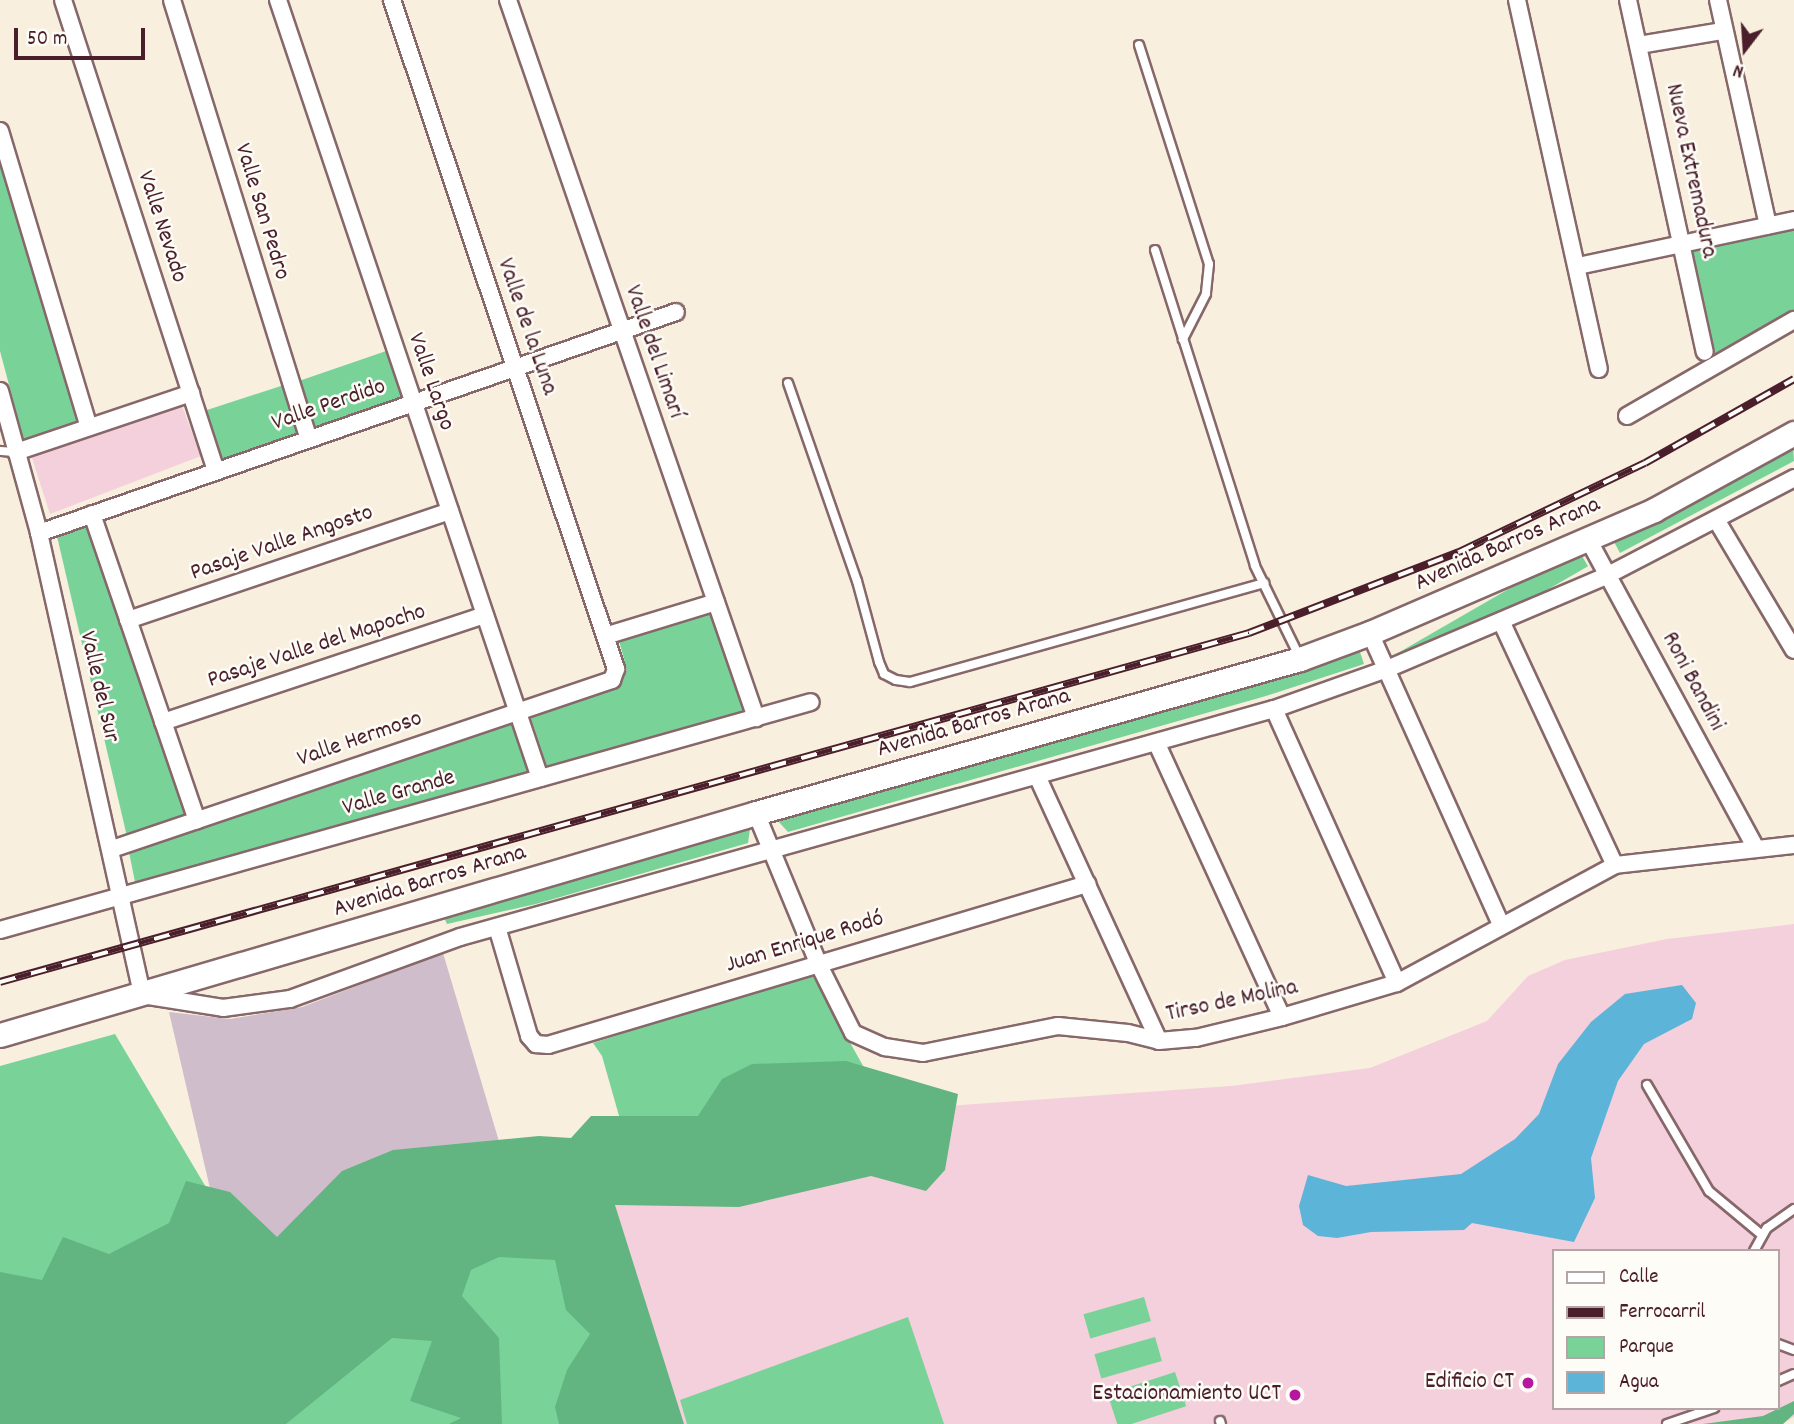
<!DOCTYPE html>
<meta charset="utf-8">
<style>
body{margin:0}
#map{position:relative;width:1794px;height:1424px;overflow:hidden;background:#f8efde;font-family:Dekko,sans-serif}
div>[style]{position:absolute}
.built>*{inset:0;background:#f4cfdc}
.industrial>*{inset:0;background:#d0bdcc}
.green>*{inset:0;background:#79d399;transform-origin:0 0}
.forest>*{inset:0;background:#62b581}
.water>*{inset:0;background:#5cb4d9}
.roads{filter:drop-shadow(2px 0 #87686a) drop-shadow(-2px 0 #87686a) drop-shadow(0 2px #87686a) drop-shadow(0 -2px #87686a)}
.service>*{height:8px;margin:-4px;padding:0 4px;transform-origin:4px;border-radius:4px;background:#fff}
.minor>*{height:16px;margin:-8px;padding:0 8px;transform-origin:8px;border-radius:8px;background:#fff}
.secondary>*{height:23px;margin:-11.5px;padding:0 11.5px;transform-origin:11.5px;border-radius:11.5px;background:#fff}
.rail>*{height:8px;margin-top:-4px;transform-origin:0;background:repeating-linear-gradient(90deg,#fdfcf7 0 16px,#4a1f2b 0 32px);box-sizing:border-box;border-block:2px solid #4a1f2b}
.dots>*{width:19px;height:19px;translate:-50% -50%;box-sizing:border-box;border:4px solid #fdfcf7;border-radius:50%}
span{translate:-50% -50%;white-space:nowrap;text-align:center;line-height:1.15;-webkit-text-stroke:5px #fdfcf7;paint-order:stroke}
.street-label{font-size:24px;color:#4a1f2b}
.poi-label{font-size:24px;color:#4a1f2b}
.right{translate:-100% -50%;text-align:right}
.legend{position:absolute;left:1552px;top:1249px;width:228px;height:161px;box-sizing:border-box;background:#fdfcf7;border:2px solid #b5a4a5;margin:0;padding:9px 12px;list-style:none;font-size:21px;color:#4a1f2b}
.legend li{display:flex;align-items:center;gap:14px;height:35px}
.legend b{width:35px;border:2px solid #b5a4a5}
.north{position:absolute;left:1710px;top:14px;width:70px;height:70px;-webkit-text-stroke:5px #fdfcf7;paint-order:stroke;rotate:197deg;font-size:19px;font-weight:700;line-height:28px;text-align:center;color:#4a1f2b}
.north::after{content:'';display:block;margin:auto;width:24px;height:32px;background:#4a1f2b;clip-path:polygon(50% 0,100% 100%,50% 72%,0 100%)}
.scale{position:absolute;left:14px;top:28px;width:131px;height:32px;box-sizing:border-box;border:4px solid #4a1f2b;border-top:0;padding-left:9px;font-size:21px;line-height:24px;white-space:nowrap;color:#4a1f2b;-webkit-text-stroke:5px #fdfcf7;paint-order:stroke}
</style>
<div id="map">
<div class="built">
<div style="clip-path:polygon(182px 406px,201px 456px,50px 514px,31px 455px)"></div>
<div style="clip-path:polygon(evenodd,1794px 924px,1794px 1417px,1782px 1424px,675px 1424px,605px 1205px,933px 1107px,1231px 1086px,1370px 1068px,1487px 1021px,1528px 976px,1565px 960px,1667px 939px,1794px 924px,1554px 1251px,1778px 1251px,1778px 1408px,1554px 1408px,1554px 1251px)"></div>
</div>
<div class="industrial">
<div style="clip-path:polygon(443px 953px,506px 1165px,235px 1296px,169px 1012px,230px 1019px,302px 1007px)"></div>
</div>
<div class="green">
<div style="clip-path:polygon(0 146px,83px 424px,25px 445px,0 351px)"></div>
<div style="clip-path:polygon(1794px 227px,1794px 312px,1716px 357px,1692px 248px)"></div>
<div style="left:392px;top:349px;width:50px;height:100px;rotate:71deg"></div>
<div style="left:284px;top:385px;width:51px;height:85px;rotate:72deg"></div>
<div style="clip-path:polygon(1793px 445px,1794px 461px,1620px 553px,1612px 538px)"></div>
<div style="clip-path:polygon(88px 521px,190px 820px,128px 841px,56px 532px)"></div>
<div style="left:1578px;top:549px;width:20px;height:211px;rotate:60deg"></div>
<div style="clip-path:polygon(718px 605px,754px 713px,548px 770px,529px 712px,615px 685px,627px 670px,618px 637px)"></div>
<div style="clip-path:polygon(1358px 646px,1364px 664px,1266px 696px,788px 832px,778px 821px,917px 778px,1246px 688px)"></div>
<div style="clip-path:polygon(519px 715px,538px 773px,136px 887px,129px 852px)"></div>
<div style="clip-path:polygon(750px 829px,748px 843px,536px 904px,447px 924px,442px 913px)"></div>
<div style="clip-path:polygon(811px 973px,885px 1105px,629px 1151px,602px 1056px,593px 1043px)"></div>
<div style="clip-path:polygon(115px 1034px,251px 1263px,0 1392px,0 1066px)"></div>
<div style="clip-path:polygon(506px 1165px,675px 1424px,0 1424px,0 1412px)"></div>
<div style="left:1144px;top:1297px;width:25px;height:63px;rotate:74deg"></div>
<div style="clip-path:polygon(908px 1317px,944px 1424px,687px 1424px,680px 1400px)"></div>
<div style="left:1155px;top:1337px;width:25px;height:63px;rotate:74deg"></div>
<div style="left:1175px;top:1372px;width:36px;height:71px;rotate:72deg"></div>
</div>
<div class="forest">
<div style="clip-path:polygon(846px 1061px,958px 1094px,945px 1170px,926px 1191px,871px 1176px,739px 1207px,615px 1205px,684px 1424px,559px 1424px,555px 1407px,567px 1370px,590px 1334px,566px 1310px,555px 1260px,499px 1257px,471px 1270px,462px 1296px,499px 1338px,502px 1424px,449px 1424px,461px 1418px,410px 1401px,432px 1341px,392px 1338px,286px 1424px,0 1424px,0 1272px,42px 1280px,63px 1237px,109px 1254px,169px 1223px,186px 1181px,230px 1192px,277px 1237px,342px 1171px,393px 1150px,539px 1136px,571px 1138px,591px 1116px,698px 1116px,722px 1079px,752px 1064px)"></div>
<div style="clip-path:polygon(1794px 1401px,1794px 1414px,1783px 1424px,1703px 1424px,1763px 1416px)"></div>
</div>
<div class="water">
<div style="clip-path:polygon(1682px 985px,1696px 1003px,1692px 1019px,1644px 1044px,1618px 1081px,1591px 1158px,1595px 1198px,1574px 1242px,1472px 1223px,1464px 1230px,1371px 1232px,1337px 1238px,1318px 1236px,1303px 1225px,1299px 1206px,1308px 1175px,1346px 1186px,1461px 1174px,1515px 1139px,1539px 1114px,1558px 1064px,1591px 1022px,1625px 994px)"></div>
</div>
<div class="roads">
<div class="service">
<div style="left:1139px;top:45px;width:230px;rotate:72.3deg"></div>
<div style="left:1209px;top:264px;width:30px;rotate:96deg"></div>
<div style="left:1206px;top:294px;width:51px;rotate:117.1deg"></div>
<div style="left:1155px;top:250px;width:331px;rotate:72.4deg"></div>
<div style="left:1255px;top:566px;width:100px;rotate:63.9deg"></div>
<div style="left:788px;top:383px;width:210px;rotate:70.8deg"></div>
<div style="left:857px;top:581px;width:84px;rotate:74.8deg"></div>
<div style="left:879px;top:662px;width:13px;rotate:67deg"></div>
<div style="left:884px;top:674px;width:13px;rotate:27deg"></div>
<div style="left:896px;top:680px;width:14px;rotate:8deg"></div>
<div style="left:910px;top:682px;width:368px;rotate:-15.6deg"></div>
<div style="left:0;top:451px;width:16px;rotate:4deg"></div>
<div style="left:1647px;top:1085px;width:123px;rotate:59.7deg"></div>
<div style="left:1709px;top:1191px;width:69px;rotate:39.7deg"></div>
<div style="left:1754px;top:1251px;width:26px;rotate:-61deg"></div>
<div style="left:1767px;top:1228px;width:33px;rotate:-35deg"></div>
<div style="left:1778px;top:1344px;width:17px;rotate:21deg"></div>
<div style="left:1778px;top:1381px;width:17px;rotate:-24deg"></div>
<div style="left:1220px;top:1421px;width:3px;rotate:72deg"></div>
<div style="left:1667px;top:1424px;width:50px;rotate:-18.8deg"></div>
</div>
<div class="minor">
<div style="left:63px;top:0;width:493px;rotate:72deg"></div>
<div style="left:172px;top:0;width:458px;rotate:72.7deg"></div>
<div style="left:278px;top:0;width:821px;rotate:71.39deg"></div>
<div style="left:508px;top:0;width:760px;rotate:70.94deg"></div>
<div style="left:1517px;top:0;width:378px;rotate:77.5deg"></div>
<div style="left:1628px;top:0;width:360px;rotate:77.7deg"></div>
<div style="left:1718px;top:0;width:231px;rotate:77.5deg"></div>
<div style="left:1639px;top:45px;width:85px;rotate:-9.5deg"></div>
<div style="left:0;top:131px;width:309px;rotate:73.3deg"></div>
<div style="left:1578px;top:266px;width:221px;rotate:-12deg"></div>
<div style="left:0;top:391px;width:147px;rotate:74.6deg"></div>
<div style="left:39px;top:533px;width:473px;rotate:77.4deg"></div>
<div style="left:142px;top:995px;width:82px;rotate:9.1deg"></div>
<div style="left:223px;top:1008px;width:68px;rotate:-7.7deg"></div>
<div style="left:290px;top:999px;width:181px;rotate:-20deg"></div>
<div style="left:460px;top:937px;width:845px;rotate:-15.65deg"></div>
<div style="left:1274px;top:709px;width:120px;rotate:-19.5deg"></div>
<div style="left:1387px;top:669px;width:240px;rotate:-23deg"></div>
<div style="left:1608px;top:575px;width:210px;rotate:-27.5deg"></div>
<div style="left:1627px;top:416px;width:193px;rotate:-29.9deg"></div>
<div style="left:16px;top:452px;width:185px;rotate:-18.6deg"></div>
<div style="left:92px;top:514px;width:324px;rotate:71.1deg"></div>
<div style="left:1717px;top:521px;width:150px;rotate:59.2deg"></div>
<div style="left:39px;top:533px;width:674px;rotate:-19.13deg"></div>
<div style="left:1588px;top:539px;width:350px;rotate:61.5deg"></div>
<div style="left:128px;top:620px;width:340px;rotate:-18.7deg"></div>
<div style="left:1501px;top:621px;width:269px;rotate:65deg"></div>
<div style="left:1370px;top:633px;width:319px;rotate:65.8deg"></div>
<div style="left:605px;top:636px;width:116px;rotate:-17deg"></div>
<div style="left:1274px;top:709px;width:300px;rotate:65.8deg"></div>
<div style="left:163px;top:722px;width:339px;rotate:-18.4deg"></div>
<div style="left:1157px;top:744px;width:300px;rotate:65.4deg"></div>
<div style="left:1038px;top:778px;width:289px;rotate:65.3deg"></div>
<div style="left:756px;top:813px;width:162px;rotate:67.5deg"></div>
<div style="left:818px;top:963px;width:78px;rotate:63.4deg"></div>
<div style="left:853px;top:1033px;width:35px;rotate:24deg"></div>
<div style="left:885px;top:1047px;width:38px;rotate:9deg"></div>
<div style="left:923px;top:1053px;width:138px;rotate:-11.3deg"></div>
<div style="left:1058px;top:1026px;width:70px;rotate:5.7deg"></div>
<div style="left:1128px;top:1033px;width:32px;rotate:14deg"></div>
<div style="left:1159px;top:1041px;width:37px;rotate:-5deg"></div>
<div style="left:1196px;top:1038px;width:89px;rotate:-13.7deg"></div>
<div style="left:1282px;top:1017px;width:120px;rotate:-16.5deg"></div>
<div style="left:1397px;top:983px;width:248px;rotate:-28.4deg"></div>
<div style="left:1615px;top:865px;width:180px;rotate:-6.4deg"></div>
<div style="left:112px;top:849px;width:528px;rotate:-18.68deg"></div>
<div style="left:612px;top:680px;width:12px;rotate:-70deg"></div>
<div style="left:616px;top:669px;width:706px;rotate:-108.51deg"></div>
<div style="left:497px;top:927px;width:114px;rotate:73.6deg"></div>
<div style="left:529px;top:1036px;width:11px;rotate:49deg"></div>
<div style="left:536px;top:1044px;width:12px;rotate:5deg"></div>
<div style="left:548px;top:1045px;width:563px;rotate:-16.63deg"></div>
<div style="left:0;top:930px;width:842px;rotate:-15.7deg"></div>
</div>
<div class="secondary">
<div style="left:0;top:1035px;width:788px;rotate:-16.36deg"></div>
<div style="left:756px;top:813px;width:565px;rotate:-15.81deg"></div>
<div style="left:1300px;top:659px;width:75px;rotate:-20.4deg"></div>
<div style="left:1370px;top:633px;width:309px;rotate:-23.4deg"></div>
<div style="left:1654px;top:510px;width:160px;rotate:-28.8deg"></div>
</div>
</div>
<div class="rail">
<div style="left:0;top:982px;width:1297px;rotate:-15.61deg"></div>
<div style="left:1249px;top:633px;width:225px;rotate:-21.1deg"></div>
<div style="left:1459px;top:552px;width:206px;rotate:-25.6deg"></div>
<div style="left:1645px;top:463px;width:171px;rotate:-29.4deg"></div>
</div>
<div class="dots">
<div style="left:1528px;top:1383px;background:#b5179e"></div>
<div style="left:1295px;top:1395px;background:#b5179e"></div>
</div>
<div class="street-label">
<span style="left:1690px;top:171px;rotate:78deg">Nueva Extremadura</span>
<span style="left:261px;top:212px;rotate:73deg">Valle San Pedro</span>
<span style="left:161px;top:227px;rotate:72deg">Valle Nevado</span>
<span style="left:526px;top:327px;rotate:71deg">Valle de la Luna</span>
<span style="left:653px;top:352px;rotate:71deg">Valle del Limarí</span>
<span style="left:430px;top:382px;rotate:71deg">Valle Largo</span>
<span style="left:329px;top:406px;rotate:-19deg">Valle Perdido</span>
<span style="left:282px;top:544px;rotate:-19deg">Pasaje Valle Angosto</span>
<span style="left:1508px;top:545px;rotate:-24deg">Avenida Barros Arana</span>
<span style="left:317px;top:647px;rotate:-18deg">Pasaje Valle del Mapocho</span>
<span style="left:1692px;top:682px;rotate:62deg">Roni Bandini</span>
<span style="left:98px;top:687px;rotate:77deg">Valle del Sur</span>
<span style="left:974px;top:724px;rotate:-16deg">Avenida Barros Arana</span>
<span style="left:360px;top:740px;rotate:-19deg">Valle Hermoso</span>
<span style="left:399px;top:794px;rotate:-16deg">Valle Grande</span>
<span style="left:430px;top:882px;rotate:-17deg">Avenida Barros Arana</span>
<span style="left:805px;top:943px;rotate:-17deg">Juan Enrique Rodó</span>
<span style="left:1232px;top:1002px;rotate:-12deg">Tirso de Molina</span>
</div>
<div class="poi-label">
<span class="right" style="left:1514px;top:1383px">Edificio CT</span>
<span class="right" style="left:1281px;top:1395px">Estacionamiento UCT</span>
</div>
<ul class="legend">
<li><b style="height:9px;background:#fff"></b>Calle</li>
<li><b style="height:9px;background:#4a1f2b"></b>Ferrocarril</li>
<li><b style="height:19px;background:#79d399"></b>Parque</li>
<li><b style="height:19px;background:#5cb4d9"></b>Agua</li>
</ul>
<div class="north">N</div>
<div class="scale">50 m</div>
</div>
